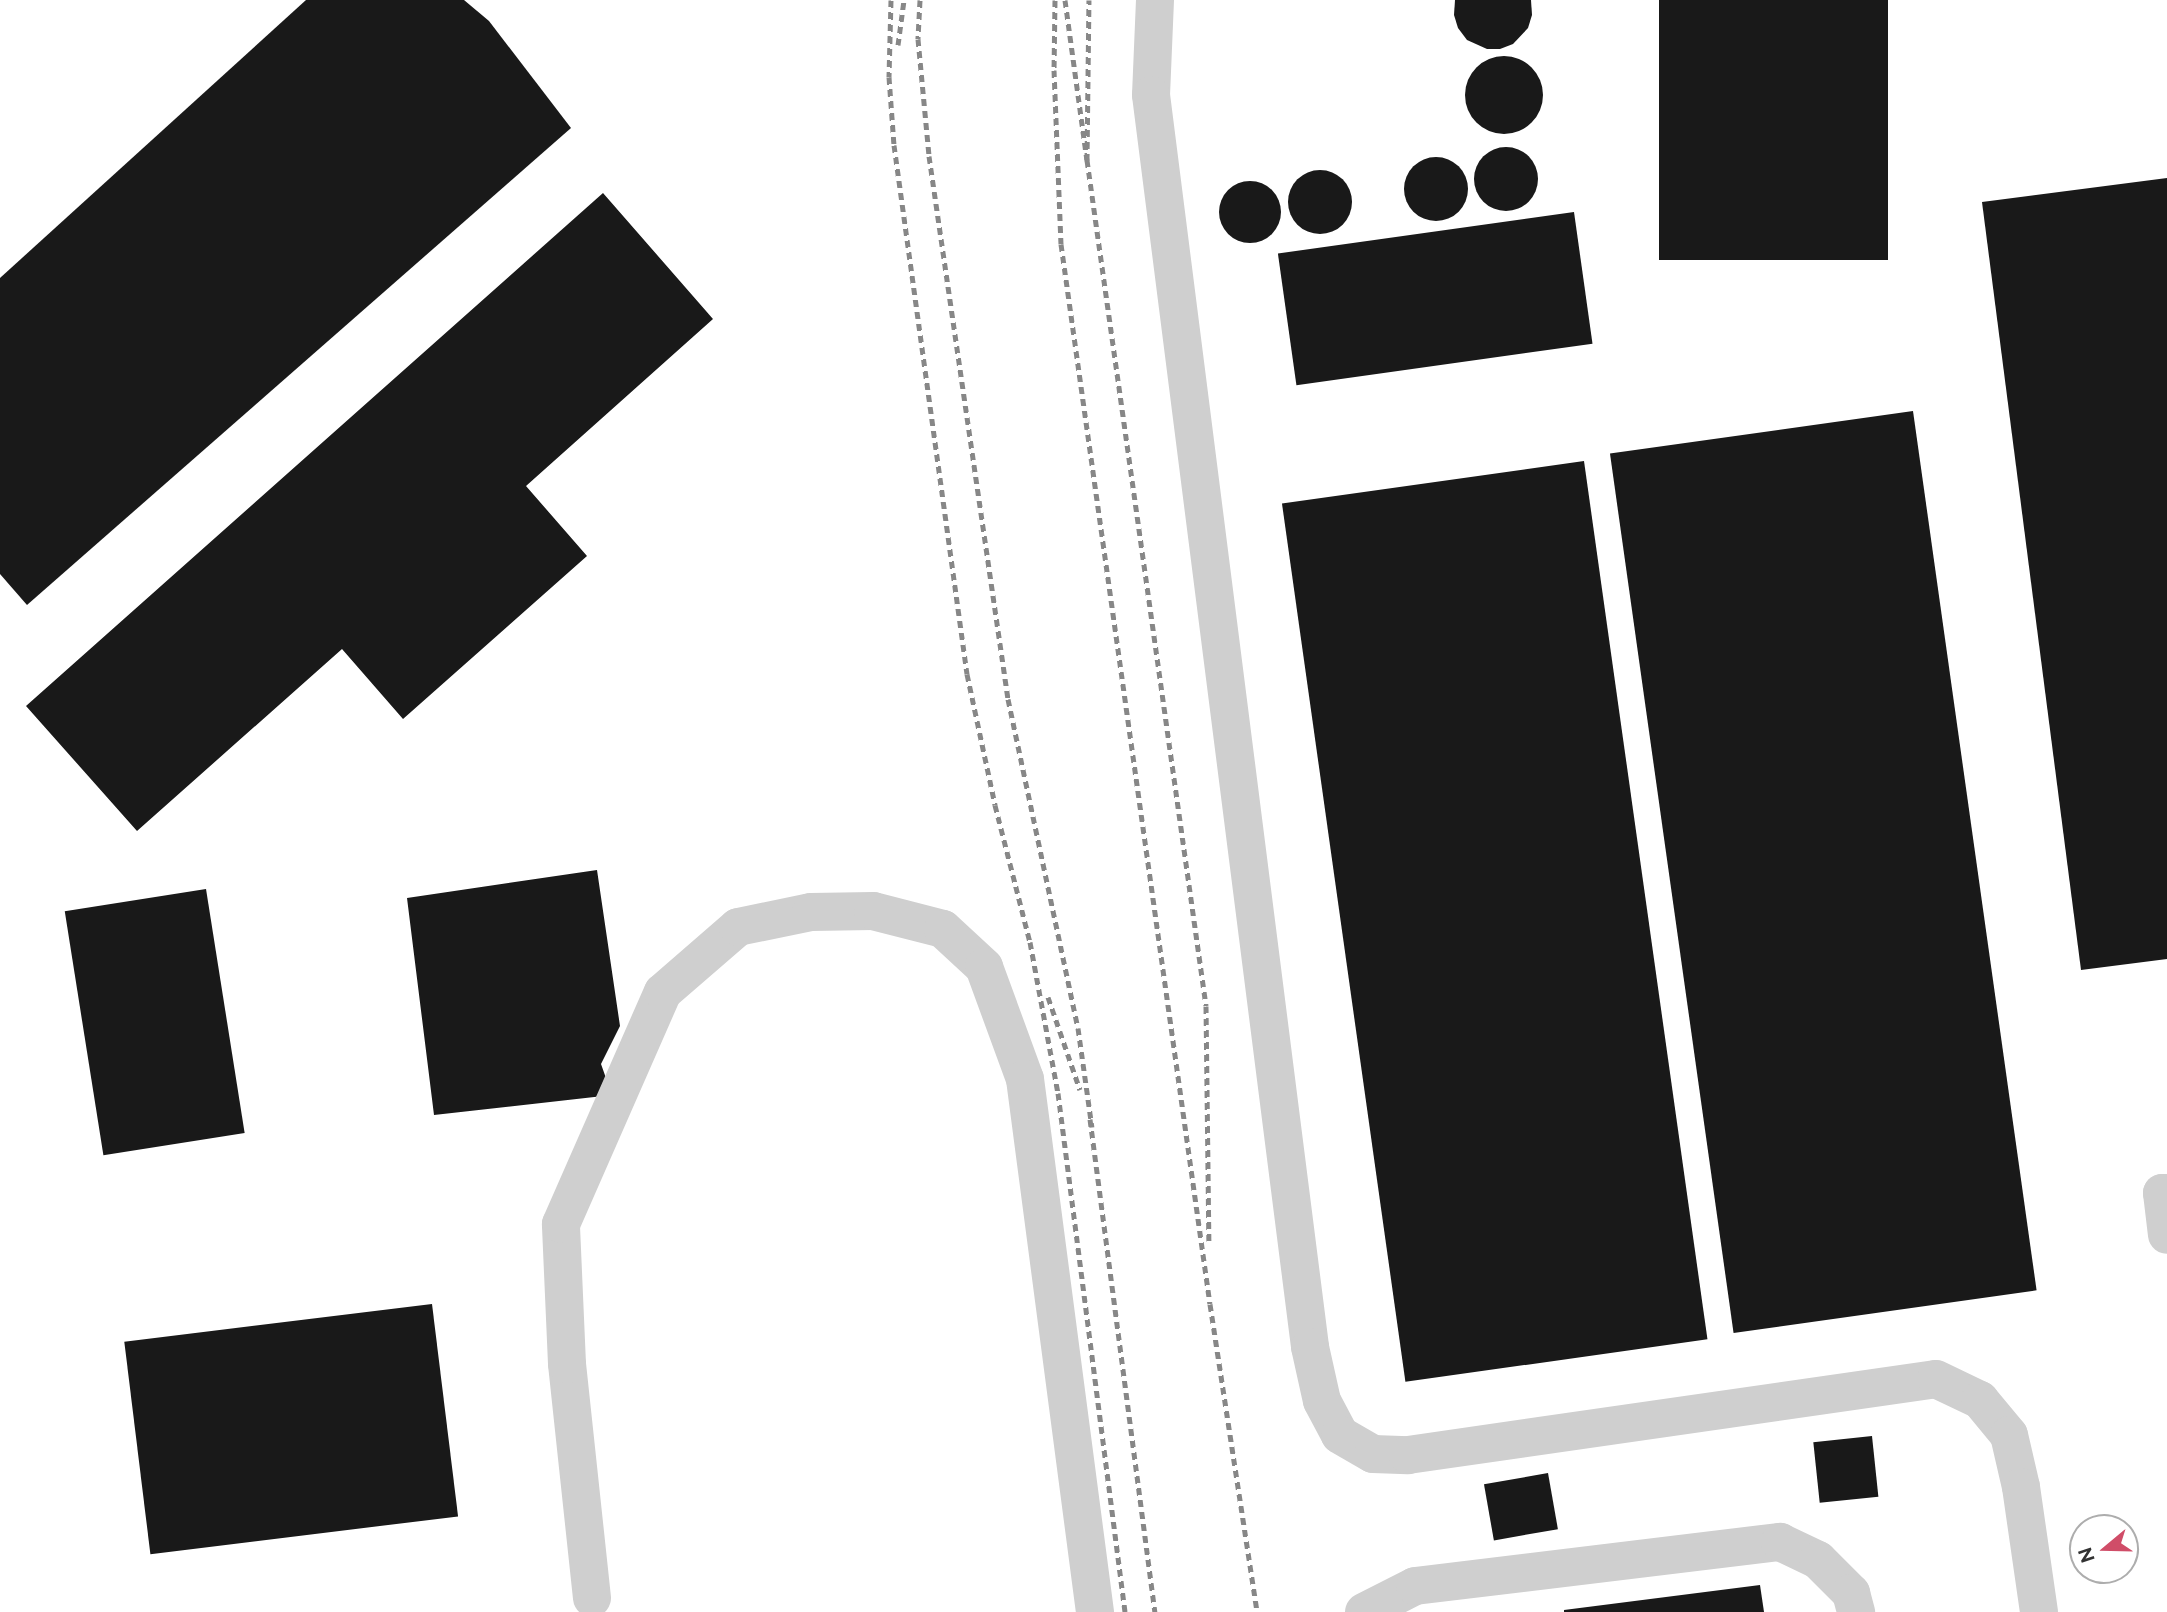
<!DOCTYPE html>
<style>
body{margin:0}
#map{position:relative;width:2167px;height:1612px;overflow:hidden;background:#fff;font-family:Raleway,sans-serif}
div>[style]{position:absolute}
.building>*{inset:0;background:#191919;transform-origin:0 0}
.round{border-radius:50%}
.minor>*{height:38px;margin:-19px;padding:0 19px;transform-origin:19px;border-radius:19px;background:#cfcfcf}
.rail>*{height:5px;margin-top:-2.5px;transform-origin:0;background:repeating-linear-gradient(90deg,#878787 0 7px,transparent 0 12px)}
span{translate:-50% -50%;white-space:nowrap;text-align:center;line-height:1.15;-webkit-text-stroke:7px #fff;paint-order:stroke}
.north{position:absolute;left:2069px;top:1514px;width:70px;height:70px;box-sizing:border-box;background:#fff;border:2px solid #adadad;border-radius:50%;rotate:251deg;font-size:19px;font-weight:700;line-height:28px;text-align:center;color:#323232}
.north::after{content:'';display:block;margin:auto;width:24px;height:32px;background:#d04d68;clip-path:polygon(50% 0,100% 100%,50% 72%,0 100%)}
</style>
<div id="map">
<div class="building">
<div style="clip-path:polygon(306px 0,464px 0,489px 21px,571px 128px,27px 605px,0 574px,0 278px)"></div>
<div style="clip-path:polygon(1455px 0,1531px 0,1532px 15px,1528px 28px,1513px 44px,1500px 49px,1487px 49px,1467px 40px,1458px 28px,1454px 15px)"></div>
<div style="left:1659px;top:0;width:229px;height:260px"></div>
<div class="round" style="left:1465px;top:56px;width:78px;height:78px"></div>
<div class="round" style="left:1474px;top:147px;width:64px;height:64px"></div>
<div class="round" style="left:1404px;top:157px;width:64px;height:64px"></div>
<div class="round" style="left:1288px;top:170px;width:64px;height:64px"></div>
<div style="clip-path:polygon(2167px 178px,2167px 959px,2081px 970px,1982px 202px)"></div>
<div class="round" style="left:1219px;top:181px;width:62px;height:62px"></div>
<div style="clip-path:polygon(603px 193px,713px 319px,526px 486px,587px 556px,403px 719px,342px 649px,137px 831px,26px 706px)"></div>
<div style="left:1574px;top:212px;width:133px;height:299px;rotate:82deg"></div>
<div style="left:1913px;top:411px;width:888px;height:306px;rotate:82deg"></div>
<div style="left:1584px;top:461px;width:887px;height:305px;rotate:82deg"></div>
<div style="clip-path:polygon(597px 870px,620px 1026px,601px 1064px,612px 1095px,434px 1115px,407px 898px)"></div>
<div style="left:206px;top:889px;width:247px;height:143px;rotate:81deg"></div>
<div style="left:432px;top:1304px;width:214px;height:310px;rotate:83deg"></div>
<div style="left:1872px;top:1436px;width:61px;height:59px;rotate:84deg"></div>
<div style="left:1548px;top:1473px;width:57px;height:65px;rotate:80deg"></div>
<div style="clip-path:polygon(1760px 1585px,1764px 1612px,1564px 1612px,1564px 1610px)"></div>
</div>
<div class="minor">
<div style="left:1155px;top:0;width:95px;rotate:92.4deg"></div>
<div style="left:1151px;top:95px;width:1262px;rotate:82.76deg"></div>
<div style="left:1310px;top:1347px;width:55px;rotate:77.5deg"></div>
<div style="left:1322px;top:1401px;width:38px;rotate:62deg"></div>
<div style="left:1340px;top:1435px;width:38px;rotate:30deg"></div>
<div style="left:1373px;top:1454px;width:35px;rotate:2deg"></div>
<div style="left:1408px;top:1455px;width:533px;rotate:-8.19deg"></div>
<div style="left:1936px;top:1379px;width:49px;rotate:25.5deg"></div>
<div style="left:1980px;top:1400px;width:45px;rotate:50.4deg"></div>
<div style="left:2009px;top:1435px;width:53px;rotate:77deg"></div>
<div style="left:2021px;top:1487px;width:126px;rotate:81.8deg"></div>
<div style="left:2167px;top:1193px;width:5px;rotate:180deg"></div>
<div style="left:2162px;top:1193px;width:42px;rotate:83.2deg"></div>
<div style="left:592px;top:1598px;width:235px;rotate:-96.1deg"></div>
<div style="left:567px;top:1364px;width:140px;rotate:-92.5deg"></div>
<div style="left:561px;top:1224px;width:253px;rotate:-66.3deg"></div>
<div style="left:663px;top:992px;width:99px;rotate:-40.9deg"></div>
<div style="left:738px;top:927px;width:75px;rotate:-11.6deg"></div>
<div style="left:811px;top:912px;width:62px;rotate:-0.9deg"></div>
<div style="left:873px;top:911px;width:72px;rotate:14.4deg"></div>
<div style="left:943px;top:929px;width:56px;rotate:42.8deg"></div>
<div style="left:984px;top:967px;width:119px;rotate:69.9deg"></div>
<div style="left:1025px;top:1079px;width:538px;rotate:82.52deg"></div>
<div style="left:1364px;top:1612px;width:57px;rotate:-27deg"></div>
<div style="left:1415px;top:1586px;width:368px;rotate:-6.9deg"></div>
<div style="left:1780px;top:1542px;width:42px;rotate:25.3deg"></div>
<div style="left:1818px;top:1560px;width:47px;rotate:45deg"></div>
<div style="left:1851px;top:1593px;width:20px;rotate:75deg"></div>
</div>
<div class="rail">
<div style="left:891px;top:0;width:77px;rotate:91.5deg"></div>
<div style="left:889px;top:77px;width:68px;rotate:85.8deg"></div>
<div style="left:894px;top:145px;width:534px;rotate:82.14deg"></div>
<div style="left:967px;top:674px;width:134px;rotate:77.9deg"></div>
<div style="left:995px;top:805px;width:141px;rotate:75.7deg"></div>
<div style="left:1030px;top:942px;width:154px;rotate:79.5deg"></div>
<div style="left:1058px;top:1093px;width:523px;rotate:82.64deg"></div>
<div style="left:920px;top:0;width:39px;rotate:93deg"></div>
<div style="left:918px;top:39px;width:118px;rotate:84.6deg"></div>
<div style="left:929px;top:156px;width:549px;rotate:81.72deg"></div>
<div style="left:1008px;top:699px;width:336px;rotate:78deg"></div>
<div style="left:1078px;top:1028px;width:100px;rotate:82deg"></div>
<div style="left:1055px;top:0;width:70px;rotate:90.8deg"></div>
<div style="left:1054px;top:70px;width:174px;rotate:87.7deg"></div>
<div style="left:1061px;top:244px;width:1070px;rotate:82deg"></div>
<div style="left:1210px;top:1304px;width:312px;rotate:81.3deg"></div>
<div style="left:1065px;top:0;width:162px;rotate:82.2deg"></div>
<div style="left:1087px;top:160px;width:160px;rotate:-89.3deg"></div>
<div style="left:898px;top:45px;width:45px;rotate:-82.4deg"></div>
<div style="left:1087px;top:160px;width:854px;rotate:81.99deg"></div>
<div style="left:1206px;top:1006px;width:235px;rotate:89.3deg"></div>
<div style="left:1048px;top:997px;width:98px;rotate:71deg"></div>
<div style="left:1090px;top:1119px;width:497px;rotate:82.5deg"></div>
</div>
<div class="north">N</div>
</div>
